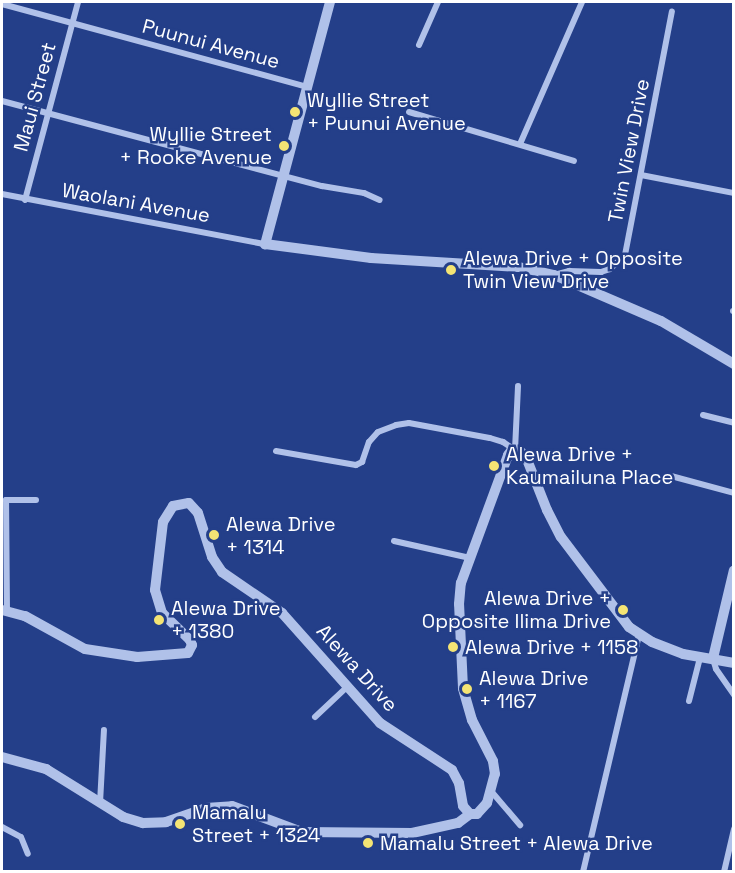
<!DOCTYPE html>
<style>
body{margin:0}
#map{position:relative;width:735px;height:873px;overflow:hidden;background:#243f89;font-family:"Space Grotesk",sans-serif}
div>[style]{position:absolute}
.minor>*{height:6px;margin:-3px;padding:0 3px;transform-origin:3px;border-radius:3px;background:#b0c1e9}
.tertiary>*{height:10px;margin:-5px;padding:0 5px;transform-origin:5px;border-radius:5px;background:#b0c1e9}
.dots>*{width:16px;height:16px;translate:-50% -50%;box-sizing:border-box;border:3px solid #243f89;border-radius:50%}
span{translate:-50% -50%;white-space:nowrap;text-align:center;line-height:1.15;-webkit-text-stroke:5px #243f89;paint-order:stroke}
.street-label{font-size:20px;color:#fff}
.poi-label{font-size:20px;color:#fff}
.left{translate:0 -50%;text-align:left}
.right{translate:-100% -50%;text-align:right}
.frame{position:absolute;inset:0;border:3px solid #fff;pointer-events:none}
</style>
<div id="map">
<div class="minor">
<div style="left:2px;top:4px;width:316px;rotate:15.2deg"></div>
<div style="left:419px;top:45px;width:47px;rotate:-66.2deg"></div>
<div style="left:2px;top:101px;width:331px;rotate:14.9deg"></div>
<div style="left:322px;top:186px;width:43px;rotate:9.5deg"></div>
<div style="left:364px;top:193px;width:17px;rotate:24deg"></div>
<div style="left:409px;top:112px;width:172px;rotate:16.5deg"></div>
<div style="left:520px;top:144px;width:155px;rotate:-66.4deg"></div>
<div style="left:641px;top:175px;width:95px;rotate:11deg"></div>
<div style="left:2px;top:194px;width:268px;rotate:10.8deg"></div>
<div style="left:25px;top:200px;width:205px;rotate:-75deg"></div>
<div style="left:554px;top:275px;width:16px;rotate:-15deg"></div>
<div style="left:569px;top:271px;width:32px;rotate:2deg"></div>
<div style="left:601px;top:272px;width:9px;rotate:-18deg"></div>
<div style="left:610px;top:269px;width:21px;rotate:-43deg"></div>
<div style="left:625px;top:255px;width:248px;rotate:-79.1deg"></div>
<div style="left:733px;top:311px;width:1px"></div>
<div style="left:703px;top:415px;width:32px;rotate:14deg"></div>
<div style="left:515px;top:450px;width:64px;rotate:-87.3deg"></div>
<div style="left:276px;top:451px;width:81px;rotate:9.9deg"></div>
<div style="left:356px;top:465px;width:7px;rotate:-27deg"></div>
<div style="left:362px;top:462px;width:21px;rotate:-71deg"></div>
<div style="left:369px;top:442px;width:13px;rotate:-48deg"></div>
<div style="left:378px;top:432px;width:19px;rotate:-21deg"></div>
<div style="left:396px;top:425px;width:13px;rotate:-9deg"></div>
<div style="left:409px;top:423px;width:82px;rotate:10.5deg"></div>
<div style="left:490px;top:438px;width:14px;rotate:17deg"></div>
<div style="left:503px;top:442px;width:14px;rotate:34deg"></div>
<div style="left:671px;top:476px;width:65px;rotate:15.1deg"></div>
<div style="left:394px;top:541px;width:78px;rotate:12.6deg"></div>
<div style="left:7px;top:611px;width:111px;rotate:-90.5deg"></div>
<div style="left:6px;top:500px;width:30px"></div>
<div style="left:713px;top:659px;width:10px;rotate:73deg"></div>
<div style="left:716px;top:669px;width:32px;rotate:55deg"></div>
<div style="left:689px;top:701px;width:44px;rotate:-75.7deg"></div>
<div style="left:315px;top:717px;width:44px;rotate:-43.2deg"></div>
<div style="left:491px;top:791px;width:45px;rotate:49.5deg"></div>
<div style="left:100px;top:803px;width:73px;rotate:-86.9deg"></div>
<div style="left:2px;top:827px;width:21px;rotate:28deg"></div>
<div style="left:21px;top:837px;width:18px;rotate:68deg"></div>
<div style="left:583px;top:872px;width:244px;rotate:-76.7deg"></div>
<div style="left:724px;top:872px;width:44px;rotate:-76.9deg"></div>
</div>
<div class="tertiary">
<div style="left:330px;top:2px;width:251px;rotate:105deg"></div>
<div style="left:265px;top:244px;width:107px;rotate:7.5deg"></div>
<div style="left:371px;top:258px;width:148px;rotate:3.5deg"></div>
<div style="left:519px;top:267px;width:36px;rotate:13deg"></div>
<div style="left:554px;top:275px;width:116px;rotate:23.3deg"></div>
<div style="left:661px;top:321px;width:85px;rotate:30.5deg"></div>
<div style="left:2px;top:610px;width:24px;rotate:15deg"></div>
<div style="left:25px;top:616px;width:68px;rotate:28.8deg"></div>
<div style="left:85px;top:649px;width:53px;rotate:8.7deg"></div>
<div style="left:137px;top:657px;width:51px;rotate:-4.5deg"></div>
<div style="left:188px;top:653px;width:9px;rotate:-63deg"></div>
<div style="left:192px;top:645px;width:5px;rotate:-112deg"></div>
<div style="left:190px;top:640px;width:39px;rotate:-136deg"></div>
<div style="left:162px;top:613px;width:24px;rotate:-107deg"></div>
<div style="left:155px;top:590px;width:68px;rotate:-83.3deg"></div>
<div style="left:163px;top:522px;width:19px;rotate:-58deg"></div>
<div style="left:173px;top:506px;width:16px;rotate:-11deg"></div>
<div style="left:189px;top:503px;width:13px;rotate:48deg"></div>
<div style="left:198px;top:513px;width:46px;rotate:72.3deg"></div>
<div style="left:212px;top:557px;width:18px;rotate:56deg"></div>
<div style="left:222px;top:572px;width:73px;rotate:34.3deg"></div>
<div style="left:282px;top:613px;width:147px;rotate:48.3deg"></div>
<div style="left:380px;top:723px;width:86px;rotate:33.1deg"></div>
<div style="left:452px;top:770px;width:15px;rotate:62deg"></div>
<div style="left:459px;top:783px;width:23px;rotate:80deg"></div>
<div style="left:463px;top:806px;width:11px;rotate:49deg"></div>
<div style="left:713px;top:658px;width:90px;rotate:-76.6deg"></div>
<div style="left:2px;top:757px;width:46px;rotate:15.3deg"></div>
<div style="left:46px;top:769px;width:91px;rotate:31.9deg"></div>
<div style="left:123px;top:817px;width:21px;rotate:17deg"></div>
<div style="left:143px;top:823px;width:23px;rotate:-2deg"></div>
<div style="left:166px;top:822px;width:42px;rotate:-19.3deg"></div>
<div style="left:206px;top:808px;width:26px;rotate:-4deg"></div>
<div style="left:232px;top:806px;width:75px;rotate:20.4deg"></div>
<div style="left:302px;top:832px;width:110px;rotate:0.5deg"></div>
<div style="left:412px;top:833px;width:47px;rotate:-12.3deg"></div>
<div style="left:458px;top:823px;width:15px;rotate:-37deg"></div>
<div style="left:470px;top:814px;width:7px"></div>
<div style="left:477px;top:814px;width:15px;rotate:-48deg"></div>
<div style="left:487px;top:803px;width:30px;rotate:-75deg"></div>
<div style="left:495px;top:774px;width:13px;rotate:-99deg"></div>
<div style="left:493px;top:761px;width:46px;rotate:-117.1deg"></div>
<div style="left:472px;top:720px;width:33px;rotate:-106deg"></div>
<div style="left:463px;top:688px;width:84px;rotate:-92.7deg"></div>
<div style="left:459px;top:604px;width:21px;rotate:-85deg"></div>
<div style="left:461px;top:583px;width:136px;rotate:-69.8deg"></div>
<div style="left:508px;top:455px;width:5px;rotate:-53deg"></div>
<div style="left:511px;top:451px;width:10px;rotate:6deg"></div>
<div style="left:521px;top:452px;width:7px;rotate:45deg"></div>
<div style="left:526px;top:457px;width:57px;rotate:68.4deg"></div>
<div style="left:547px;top:510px;width:30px;rotate:63deg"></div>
<div style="left:561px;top:537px;width:113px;rotate:52.9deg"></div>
<div style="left:629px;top:627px;width:27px;rotate:33deg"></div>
<div style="left:652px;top:642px;width:33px;rotate:21deg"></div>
<div style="left:683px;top:654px;width:52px;rotate:10deg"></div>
</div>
<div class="dots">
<div style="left:295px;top:112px;background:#f4e474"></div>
<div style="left:284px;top:146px;background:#f4e474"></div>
<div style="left:451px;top:270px;background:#f4e474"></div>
<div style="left:494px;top:466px;background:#f4e474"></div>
<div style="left:214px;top:535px;background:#f4e474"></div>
<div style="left:623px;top:610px;background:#f4e474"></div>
<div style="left:159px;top:620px;background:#f4e474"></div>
<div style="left:453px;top:647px;background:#f4e474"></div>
<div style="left:467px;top:689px;background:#f4e474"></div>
<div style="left:180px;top:824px;background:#f4e474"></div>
<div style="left:368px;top:843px;background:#f4e474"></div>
</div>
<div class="street-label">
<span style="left:211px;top:44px;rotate:15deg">Puunui Avenue</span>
<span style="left:35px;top:97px;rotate:-75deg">Maui Street</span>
<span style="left:629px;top:151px;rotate:-79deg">Twin View Drive</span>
<span style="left:136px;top:203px;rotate:10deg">Waolani Avenue</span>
<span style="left:357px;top:668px;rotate:48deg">Alewa Drive</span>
</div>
<div class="poi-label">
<span class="left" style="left:307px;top:112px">Wyllie Street<br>+ Puunui Avenue</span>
<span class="right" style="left:272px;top:146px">Wyllie Street<br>+ Rooke Avenue</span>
<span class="left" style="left:463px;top:270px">Alewa Drive + Opposite<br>Twin View Drive</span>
<span class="left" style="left:506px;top:466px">Alewa Drive +<br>Kaumailuna Place</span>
<span class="left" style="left:226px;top:536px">Alewa Drive<br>+ 1314</span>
<span class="right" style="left:611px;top:610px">Alewa Drive +<br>Opposite Ilima Drive</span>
<span class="left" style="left:171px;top:620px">Alewa Drive<br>+ 1380</span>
<span class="left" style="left:465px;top:647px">Alewa Drive + 1158</span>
<span class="left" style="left:479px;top:690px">Alewa Drive<br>+ 1167</span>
<span class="left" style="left:192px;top:824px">Mamalu<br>Street + 1324</span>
<span class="left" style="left:380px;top:843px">Mamalu Street + Alewa Drive</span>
</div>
<div class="frame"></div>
</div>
